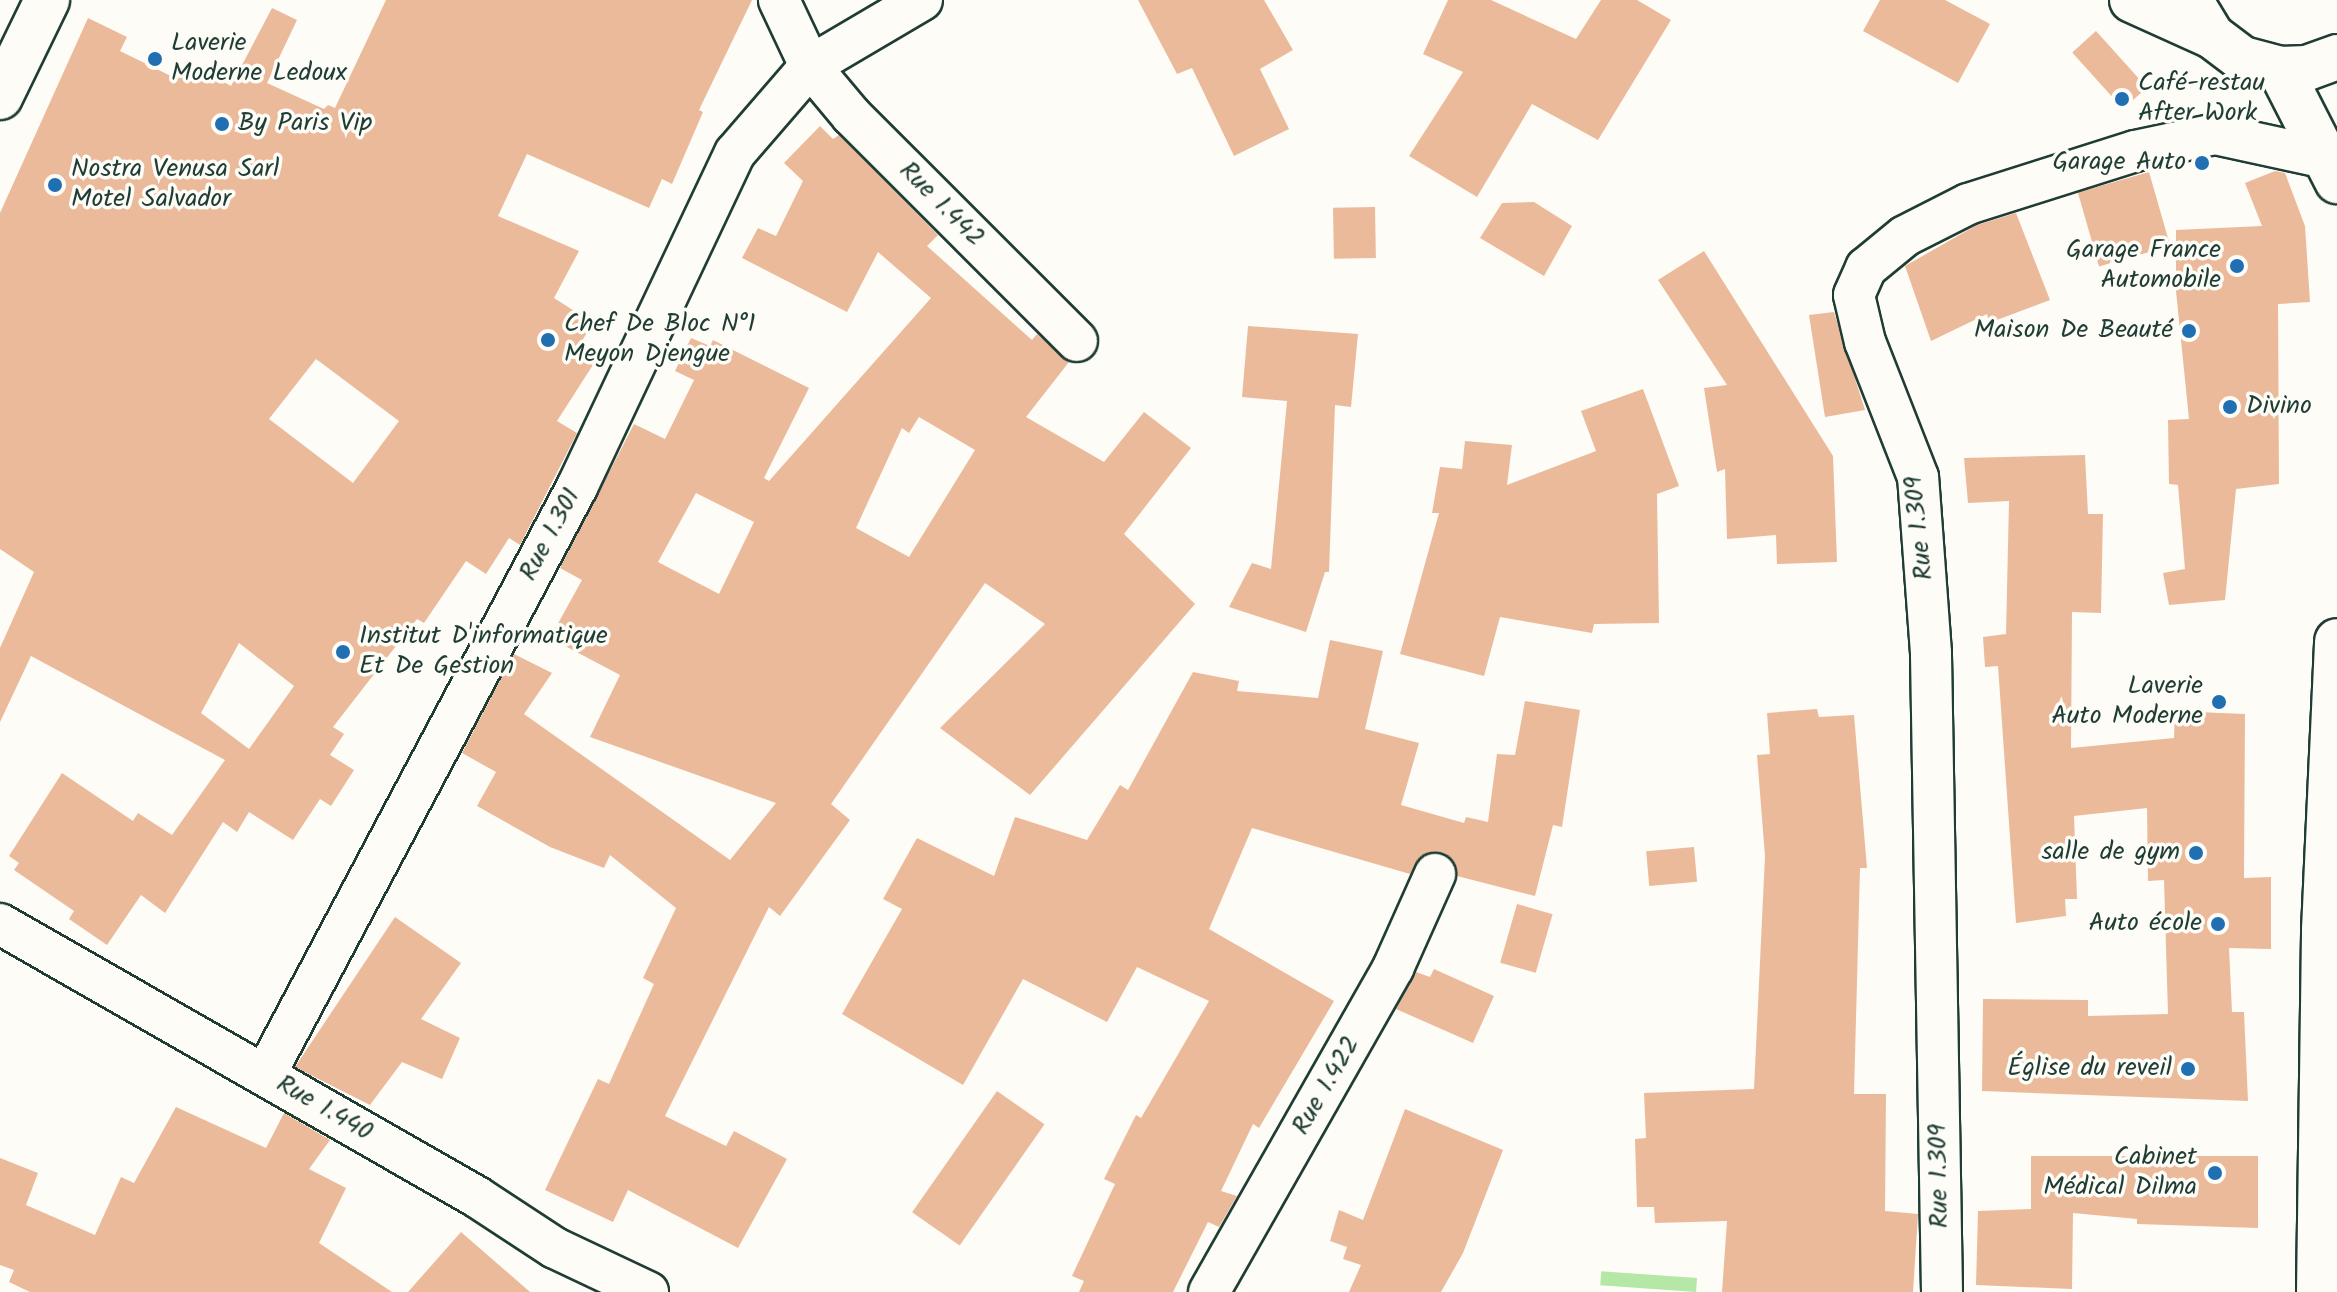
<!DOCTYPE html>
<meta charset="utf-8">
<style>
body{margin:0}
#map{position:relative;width:2337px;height:1292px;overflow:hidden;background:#fdfcf7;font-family:Kalam,sans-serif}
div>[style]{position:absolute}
.green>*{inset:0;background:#b5e7a7;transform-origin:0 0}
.building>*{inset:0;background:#ebba9b;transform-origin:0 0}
.roads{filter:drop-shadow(2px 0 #1f3d34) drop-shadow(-2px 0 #1f3d34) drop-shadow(0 2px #1f3d34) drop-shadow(0 -2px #1f3d34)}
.minor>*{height:40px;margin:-20px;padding:0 20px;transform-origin:20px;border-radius:20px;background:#fdfcf7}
.secondary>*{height:44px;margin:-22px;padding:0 22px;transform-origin:22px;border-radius:22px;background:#fdfcf7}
.dots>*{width:22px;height:22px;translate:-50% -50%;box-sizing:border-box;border:4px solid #fdfcf7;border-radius:50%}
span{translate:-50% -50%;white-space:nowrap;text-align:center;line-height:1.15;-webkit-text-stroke:7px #fdfcf7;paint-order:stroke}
.poi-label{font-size:26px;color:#1f3d34}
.left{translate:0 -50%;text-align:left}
.right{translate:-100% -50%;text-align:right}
.street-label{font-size:26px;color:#1f3d34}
</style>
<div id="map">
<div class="green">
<div style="left:1697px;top:1278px;width:14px;height:96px;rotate:94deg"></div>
</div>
<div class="building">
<div style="clip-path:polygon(evenodd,386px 0,752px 0,699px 110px,703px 112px,672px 184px,662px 179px,649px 208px,527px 154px,498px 216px,579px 251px,554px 298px,593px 323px,580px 344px,598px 357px,557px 421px,577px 433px,520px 545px,509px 538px,486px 574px,466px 561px,424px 623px,417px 619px,333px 727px,344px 734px,330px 755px,354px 770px,331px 806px,320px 799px,293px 840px,249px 812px,237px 832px,223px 822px,165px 913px,141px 895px,107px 945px,69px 919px,74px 911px,14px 870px,19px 863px,9px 856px,62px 773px,133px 821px,138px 813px,172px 835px,225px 760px,31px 656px,0 722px,0 648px,34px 572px,0 549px,0 213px,88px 18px,127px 37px,120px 51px,177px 79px,188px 62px,231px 86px,272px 8px,297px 20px,267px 83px,324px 109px,328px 105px,335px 108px,386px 0,316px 359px,399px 421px,353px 483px,269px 419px,316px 359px,386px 0,239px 643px,294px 686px,249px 749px,201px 713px,239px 643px)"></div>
<div style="clip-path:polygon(1138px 0,1264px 0,1293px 50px,1260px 69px,1289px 129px,1234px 156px,1192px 68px,1177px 74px)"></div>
<div style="clip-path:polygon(1448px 0,1491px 0,1576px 39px,1601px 0,1637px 0,1671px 20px,1598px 140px,1532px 104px,1477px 197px,1409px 156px,1463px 72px,1423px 54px)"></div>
<div style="clip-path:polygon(1880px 0,1945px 0,1990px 24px,1958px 83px,1863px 31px)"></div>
<div style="left:2096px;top:31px;width:76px;height:32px;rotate:48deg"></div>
<div style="clip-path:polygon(evenodd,820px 126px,833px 139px,839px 135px,938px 235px,927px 246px,1032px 340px,1037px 334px,1069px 362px,1026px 417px,1104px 462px,1144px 412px,1191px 448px,1124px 534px,1195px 604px,1030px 795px,940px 728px,1045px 624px,985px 583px,831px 804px,850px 820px,780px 916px,769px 907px,665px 1116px,726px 1146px,734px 1131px,787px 1159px,738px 1248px,628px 1190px,613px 1222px,545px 1190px,598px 1079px,609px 1084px,654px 984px,643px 978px,676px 908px,610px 855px,604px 868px,550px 847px,477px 806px,496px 772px,462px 753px,514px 654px,552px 673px,524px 714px,730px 860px,776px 803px,590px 737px,620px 675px,550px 638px,582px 580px,560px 568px,634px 424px,665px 439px,694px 380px,675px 371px,691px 338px,710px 346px,713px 340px,809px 388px,764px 478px,769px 481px,931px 298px,878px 252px,847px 312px,742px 258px,758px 228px,776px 236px,803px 181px,784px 163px,820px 126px,919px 417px,975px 450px,909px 557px,856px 528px,902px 428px,909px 433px,919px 417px,820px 126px,696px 493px,754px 522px,719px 594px,658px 562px,696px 493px)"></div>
<div style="clip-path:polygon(2275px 171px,2285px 173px,2305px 226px,2310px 302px,2278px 304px,2279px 484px,2236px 489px,2225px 600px,2169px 605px,2163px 573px,2185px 569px,2178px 485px,2169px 484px,2168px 420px,2189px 419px,2176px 291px,2176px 230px,2262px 226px,2245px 183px)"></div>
<div style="left:2149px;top:172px;width:77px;height:74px;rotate:74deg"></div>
<div style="clip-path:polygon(1534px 202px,1572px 226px,1544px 276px,1480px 238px,1502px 203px)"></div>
<div style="left:1375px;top:207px;width:51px;height:42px;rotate:89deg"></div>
<div style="clip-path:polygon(2016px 213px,2050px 300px,1989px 323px,1987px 314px,1931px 341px,1905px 266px,1977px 225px)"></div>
<div style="clip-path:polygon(1704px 251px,1833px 456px,1837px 562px,1777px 564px,1776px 535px,1727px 539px,1725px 469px,1717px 472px,1704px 388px,1727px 385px,1658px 280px)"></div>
<div style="clip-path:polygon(1834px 312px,1865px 410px,1825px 417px,1809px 315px)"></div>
<div style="clip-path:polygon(1248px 326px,1358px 334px,1351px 407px,1335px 405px,1329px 572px,1325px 572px,1306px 632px,1229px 607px,1252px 563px,1271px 569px,1287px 401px,1242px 397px)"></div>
<div style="clip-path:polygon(1643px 389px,1679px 486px,1657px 494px,1659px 623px,1594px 624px,1592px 633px,1500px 617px,1484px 676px,1400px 654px,1439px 513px,1432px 513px,1440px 467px,1462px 469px,1465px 441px,1512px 445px,1507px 485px,1596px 451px,1581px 411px)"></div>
<div style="clip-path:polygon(2085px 455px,2088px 514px,2103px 514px,2101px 613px,2072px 612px,2071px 748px,2174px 738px,2175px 711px,2245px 714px,2244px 878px,2271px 877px,2271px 949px,2229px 948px,2232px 1012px,2244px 1012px,2248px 1101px,1982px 1091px,1983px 999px,2088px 1000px,2088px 1016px,2168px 1014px,2164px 880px,2148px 881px,2147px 808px,2074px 816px,2077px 899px,2065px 899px,2066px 916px,2016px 923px,1998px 666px,1985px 667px,1983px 637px,2006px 634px,2009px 501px,1968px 503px,1964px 458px)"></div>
<div style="clip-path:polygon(1330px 640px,1383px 651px,1365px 729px,1419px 743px,1401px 805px,1464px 823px,1466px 817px,1488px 822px,1497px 754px,1515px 755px,1525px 701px,1580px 710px,1562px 827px,1553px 825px,1535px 896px,1457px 876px,1454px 861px,1444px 853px,1422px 855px,1410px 874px,1252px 828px,1209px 929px,1334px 1001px,1259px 1128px,1253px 1124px,1221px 1191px,1237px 1196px,1219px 1227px,1208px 1222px,1173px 1292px,1079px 1292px,1084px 1281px,1072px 1276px,1115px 1184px,1104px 1179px,1136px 1115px,1141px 1118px,1209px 1001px,1137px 967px,1107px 1022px,1023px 979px,963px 1085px,842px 1014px,902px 909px,883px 899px,917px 838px,994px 876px,1015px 817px,1087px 840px,1120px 785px,1128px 790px,1193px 672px,1239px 681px,1237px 691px,1318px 698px)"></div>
<div style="clip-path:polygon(1817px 709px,1819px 717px,1854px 715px,1867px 868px,1860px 868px,1854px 1094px,1886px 1094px,1885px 1211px,1918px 1214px,1913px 1292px,1722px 1292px,1727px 1221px,1655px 1223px,1654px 1207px,1637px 1207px,1635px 1139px,1646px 1138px,1644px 1093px,1754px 1089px,1765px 856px,1757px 755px,1770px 754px,1767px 713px)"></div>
<div style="left:1694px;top:847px;width:35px;height:48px;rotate:85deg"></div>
<div style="left:1517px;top:904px;width:37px;height:61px;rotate:16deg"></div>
<div style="clip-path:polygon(395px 917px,461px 963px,421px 1019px,460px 1038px,442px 1079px,402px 1062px,370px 1105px,295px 1067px)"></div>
<div style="clip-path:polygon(1434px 969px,1494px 996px,1473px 1043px,1396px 1009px,1416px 972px,1430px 977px)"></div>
<div style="left:997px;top:1091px;width:58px;height:148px;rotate:35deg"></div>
<div style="clip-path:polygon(176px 1107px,266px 1148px,284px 1113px,330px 1140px,309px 1169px,346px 1188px,319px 1243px,392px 1292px,30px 1292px,9px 1282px,14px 1270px,0 1265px,0 1158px,38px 1173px,26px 1205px,95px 1235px,121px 1177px,134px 1183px)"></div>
<div style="clip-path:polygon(1405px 1109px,1503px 1150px,1463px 1253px,1441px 1292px,1349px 1292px,1361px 1265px,1343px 1259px,1347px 1247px,1330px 1241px,1339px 1210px,1363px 1220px)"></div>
<div style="clip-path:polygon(2031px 1156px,2258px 1156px,2258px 1228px,2137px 1224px,2137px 1219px,2073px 1213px,2072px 1289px,1976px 1285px,1978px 1211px,2031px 1209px)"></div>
<div style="clip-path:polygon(461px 1232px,530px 1292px,408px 1292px)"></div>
</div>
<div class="roads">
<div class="minor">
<div style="left:922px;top:0;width:130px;rotate:149.5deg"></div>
<div style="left:810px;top:66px;width:65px;rotate:50deg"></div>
<div style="left:852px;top:116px;width:318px;rotate:45deg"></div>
<div style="left:0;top:924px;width:550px;rotate:29.78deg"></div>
<div style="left:477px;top:1197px;width:93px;rotate:33.2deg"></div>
<div style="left:555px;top:1248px;width:103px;rotate:25.3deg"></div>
<div style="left:265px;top:1075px;width:666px;rotate:-62.05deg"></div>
<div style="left:577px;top:487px;width:369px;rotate:-64.7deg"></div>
<div style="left:735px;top:153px;width:115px;rotate:-49.2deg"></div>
<div style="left:810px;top:66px;width:73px;rotate:-115.2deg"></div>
<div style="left:1209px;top:1292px;width:373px;rotate:-60.4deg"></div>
<div style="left:1393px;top:968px;width:103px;rotate:-65.9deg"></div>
<div style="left:1942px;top:1292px;width:639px;rotate:-90.99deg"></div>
<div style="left:1931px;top:653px;width:176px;rotate:-94.2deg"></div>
<div style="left:1918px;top:477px;width:145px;rotate:-111.4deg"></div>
<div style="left:1865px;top:342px;width:48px;rotate:-103.2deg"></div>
<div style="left:1854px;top:295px;width:30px;rotate:-66deg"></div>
<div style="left:1866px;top:268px;width:50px;rotate:-39.4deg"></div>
<div style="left:1905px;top:236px;width:71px;rotate:-26.9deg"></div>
<div style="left:1968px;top:204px;width:175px;rotate:-17.6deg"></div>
<div style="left:2135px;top:151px;width:82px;rotate:-12deg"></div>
<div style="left:2215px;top:134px;width:113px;rotate:12.3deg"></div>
</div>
<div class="secondary">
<div style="left:2132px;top:0;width:88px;rotate:24.2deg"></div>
<div style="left:2190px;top:0;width:42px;rotate:58.6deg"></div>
<div style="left:2212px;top:36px;width:39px;rotate:37deg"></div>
<div style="left:2243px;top:59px;width:38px;rotate:15deg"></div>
<div style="left:2280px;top:69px;width:27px;rotate:-2deg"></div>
<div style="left:2307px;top:68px;width:32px;rotate:-20deg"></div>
<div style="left:2280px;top:69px;width:126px;rotate:63deg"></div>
<div style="left:0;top:97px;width:108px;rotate:-64.1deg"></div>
<div style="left:2319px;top:1292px;width:362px;rotate:-89.2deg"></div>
<div style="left:2324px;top:930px;width:289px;rotate:-87.4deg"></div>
</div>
</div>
<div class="dots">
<div style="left:155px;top:59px;background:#1f6fb2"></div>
<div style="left:2122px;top:99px;background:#1f6fb2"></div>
<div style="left:222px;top:124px;background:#1f6fb2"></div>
<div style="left:2202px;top:163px;background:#1f6fb2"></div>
<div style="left:55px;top:185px;background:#1f6fb2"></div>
<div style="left:2237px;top:266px;background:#1f6fb2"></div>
<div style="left:2189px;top:331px;background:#1f6fb2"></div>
<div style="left:548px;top:340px;background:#1f6fb2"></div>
<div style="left:2230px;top:407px;background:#1f6fb2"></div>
<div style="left:343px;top:652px;background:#1f6fb2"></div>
<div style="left:2219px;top:702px;background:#1f6fb2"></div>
<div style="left:2196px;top:853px;background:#1f6fb2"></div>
<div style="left:2218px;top:924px;background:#1f6fb2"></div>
<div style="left:2188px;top:1069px;background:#1f6fb2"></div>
<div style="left:2215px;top:1173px;background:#1f6fb2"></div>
</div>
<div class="poi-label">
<span class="left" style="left:171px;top:59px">Laverie<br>Moderne Ledoux</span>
<span class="left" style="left:2138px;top:99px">Café-restau<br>After Work</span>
<span class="left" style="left:238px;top:124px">By Paris Vip</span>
<span class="right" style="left:2186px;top:163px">Garage Auto</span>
<span class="left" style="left:71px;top:185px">Nostra Venusa Sarl<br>Motel Salvador</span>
<span class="right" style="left:2221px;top:266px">Garage France<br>Automobile</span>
<span class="left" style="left:564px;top:340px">Chef De Bloc N°1<br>Meyon Djengue</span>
<span class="right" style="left:2173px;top:331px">Maison De Beauté</span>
<span class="left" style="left:2246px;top:407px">Divino</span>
<span class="left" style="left:359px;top:652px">Institut D'informatique<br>Et De Gestion</span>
<span class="right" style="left:2203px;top:702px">Laverie<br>Auto Moderne</span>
<span class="right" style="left:2180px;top:853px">salle de gym</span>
<span class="right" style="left:2202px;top:924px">Auto école</span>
<span class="right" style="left:2172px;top:1069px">Église du reveil</span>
<span class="right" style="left:2197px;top:1173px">Cabinet<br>Médical Dilma</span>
</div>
<div class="street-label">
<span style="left:941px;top:205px;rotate:45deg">Rue 1.442</span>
<span style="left:1920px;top:528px;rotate:-96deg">Rue 1.309</span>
<span style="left:551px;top:535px;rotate:-62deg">Rue 1.301</span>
<span style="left:1327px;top:1086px;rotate:-60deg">Rue 1.422</span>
<span style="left:324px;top:1109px;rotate:30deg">Rue 1.440</span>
<span style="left:1940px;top:1176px;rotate:-91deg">Rue 1.309</span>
</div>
</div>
